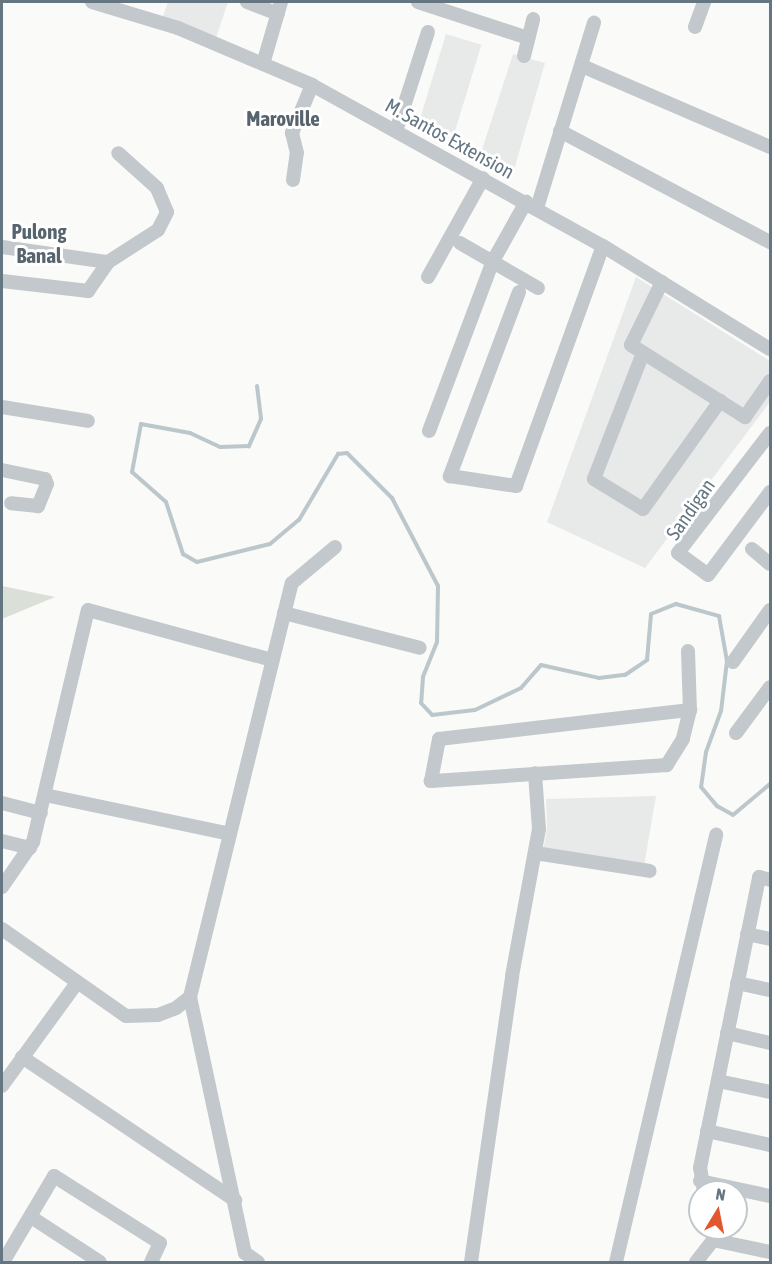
<!DOCTYPE html>
<style>
body{margin:0}
#map{position:relative;width:772px;height:1264px;overflow:hidden;background:#fafaf8;font-family:"Asap Condensed",sans-serif}
div>[style]{position:absolute}
.built>*{inset:0;background:#e8e9e9;transform-origin:0 0}
.green>*{inset:0;background:#dadfd7}
.stream>*{height:4px;margin:-2px;padding:0 2px;transform-origin:2px;border-radius:2px;background:#bbc7cb}
.minor>*{height:14px;margin:-7px;padding:0 7px;transform-origin:7px;border-radius:7px;background:#c3c8cc}
span{translate:-50% -50%;white-space:nowrap;text-align:center;line-height:1.15;-webkit-text-stroke:6px #fff;paint-order:stroke}
.street-label{font-size:20px;color:#657683}
.neighbourhood-label{font-size:21px;color:#57646e;font-weight:700}
.frame{position:absolute;inset:0;border:3px solid #657683;pointer-events:none}
.north{position:absolute;left:688px;top:1180px;width:60px;height:60px;box-sizing:border-box;background:#fff;border:2px solid #c1c8cd;border-radius:50%;rotate:10deg;font-size:16px;font-weight:700;line-height:24px;text-align:center;color:#657683}
.north::after{content:'';display:block;margin:auto;width:21px;height:27px;background:#e4572e;clip-path:polygon(50% 0,100% 100%,50% 72%,0 100%)}
</style>
<div id="map">
<div class="built">
<div style="clip-path:polygon(168px 2px,228px 2px,216px 38px,162px 19px)"></div>
<div style="left:446px;top:34px;width:37px;height:101px;rotate:17deg"></div>
<div style="clip-path:polygon(513px 54px,545px 63px,511px 180px,478px 162px)"></div>
<div style="clip-path:polygon(636px 277px,770px 361px,770px 402px,645px 568px,547px 522px)"></div>
<div style="clip-path:polygon(656px 796px,644px 866px,543px 851px,547px 828px,546px 799px)"></div>
</div>
<div class="green">
<div style="clip-path:polygon(2px 586px,55px 597px,2px 619px)"></div>
</div>
<div class="stream">
<div style="left:257px;top:386px;width:33px;rotate:83deg"></div>
<div style="left:261px;top:419px;width:30px;rotate:114deg"></div>
<div style="left:249px;top:446px;width:29px;rotate:178deg"></div>
<div style="left:220px;top:447px;width:33px;rotate:-155deg"></div>
<div style="left:190px;top:433px;width:50px;rotate:-169.6deg"></div>
<div style="left:141px;top:424px;width:49px;rotate:100.6deg"></div>
<div style="left:132px;top:472px;width:45px;rotate:41.4deg"></div>
<div style="left:166px;top:502px;width:55px;rotate:71.9deg"></div>
<div style="left:183px;top:554px;width:16px;rotate:30deg"></div>
<div style="left:197px;top:562px;width:75px;rotate:-13.9deg"></div>
<div style="left:270px;top:544px;width:38px;rotate:-40deg"></div>
<div style="left:299px;top:520px;width:77px;rotate:-59.4deg"></div>
<div style="left:338px;top:454px;width:9px;rotate:-6deg"></div>
<div style="left:347px;top:453px;width:64px;rotate:45deg"></div>
<div style="left:392px;top:498px;width:99px;rotate:62.4deg"></div>
<div style="left:438px;top:586px;width:56px;rotate:91deg"></div>
<div style="left:437px;top:642px;width:38px;rotate:112deg"></div>
<div style="left:423px;top:677px;width:26px;rotate:94deg"></div>
<div style="left:421px;top:703px;width:16px;rotate:47deg"></div>
<div style="left:432px;top:715px;width:43px;rotate:-6.6deg"></div>
<div style="left:475px;top:710px;width:51px;rotate:-25.6deg"></div>
<div style="left:521px;top:688px;width:30px;rotate:-49deg"></div>
<div style="left:541px;top:665px;width:59px;rotate:12.6deg"></div>
<div style="left:599px;top:678px;width:26px;rotate:-7deg"></div>
<div style="left:625px;top:675px;width:27px;rotate:-34deg"></div>
<div style="left:647px;top:660px;width:46px;rotate:-85deg"></div>
<div style="left:651px;top:614px;width:27px;rotate:-22deg"></div>
<div style="left:676px;top:604px;width:45px;rotate:15.6deg"></div>
<div style="left:719px;top:616px;width:46px;rotate:79.9deg"></div>
<div style="left:727px;top:661px;width:50px;rotate:96.8deg"></div>
<div style="left:721px;top:711px;width:44px;rotate:110.1deg"></div>
<div style="left:706px;top:752px;width:35px;rotate:98deg"></div>
<div style="left:701px;top:787px;width:25px;rotate:50deg"></div>
<div style="left:717px;top:806px;width:18px;rotate:29deg"></div>
<div style="left:733px;top:815px;width:48px;rotate:-40deg"></div>
</div>
<div class="minor">
<div style="left:92px;top:2px;width:90px;rotate:16.8deg"></div>
<div style="left:178px;top:28px;width:146px;rotate:23deg"></div>
<div style="left:312px;top:85px;width:333px;rotate:29deg"></div>
<div style="left:603px;top:246px;width:196px;rotate:31.7deg"></div>
<div style="left:247px;top:2px;width:33px;rotate:21deg"></div>
<div style="left:418px;top:2px;width:116px;rotate:18.1deg"></div>
<div style="left:695px;top:27px;width:27px;rotate:-70deg"></div>
<div style="left:524px;top:56px;width:38px;rotate:-76deg"></div>
<div style="left:263px;top:64px;width:65px;rotate:-73.8deg"></div>
<div style="left:582px;top:66px;width:205px;rotate:23.3deg"></div>
<div style="left:396px;top:131px;width:104px;rotate:-72.1deg"></div>
<div style="left:560px;top:131px;width:238px;rotate:27.9deg"></div>
<div style="left:293px;top:180px;width:27px;rotate:-82deg"></div>
<div style="left:297px;top:153px;width:21px;rotate:-104deg"></div>
<div style="left:292px;top:133px;width:52px;rotate:-67.4deg"></div>
<div style="left:537px;top:208px;width:194px;rotate:-72.9deg"></div>
<div style="left:460px;top:243px;width:90px;rotate:30deg"></div>
<div style="left:2px;top:247px;width:107px;rotate:8.1deg"></div>
<div style="left:428px;top:277px;width:113px;rotate:-60.9deg"></div>
<div style="left:2px;top:281px;width:87px;rotate:6.6deg"></div>
<div style="left:88px;top:291px;width:35px;rotate:-55deg"></div>
<div style="left:108px;top:262px;width:59px;rotate:-32.6deg"></div>
<div style="left:158px;top:230px;width:20px;rotate:-63deg"></div>
<div style="left:167px;top:212px;width:26px;rotate:-113deg"></div>
<div style="left:157px;top:188px;width:52px;rotate:-138.1deg"></div>
<div style="left:662px;top:282px;width:70px;rotate:116.2deg"></div>
<div style="left:631px;top:345px;width:135px;rotate:32.3deg"></div>
<div style="left:745px;top:417px;width:44px;rotate:-55.2deg"></div>
<div style="left:519px;top:292px;width:197px;rotate:110.6deg"></div>
<div style="left:450px;top:476px;width:67px;rotate:8.6deg"></div>
<div style="left:516px;top:486px;width:255px;rotate:-70.1deg"></div>
<div style="left:643px;top:353px;width:135px;rotate:111.3deg"></div>
<div style="left:594px;top:479px;width:57px;rotate:31.5deg"></div>
<div style="left:643px;top:509px;width:133px;rotate:-54.5deg"></div>
<div style="left:2px;top:407px;width:87px;rotate:9.2deg"></div>
<div style="left:429px;top:431px;width:182px;rotate:-69.4deg"></div>
<div style="left:493px;top:261px;width:68px;rotate:-60.8deg"></div>
<div style="left:770px;top:433px;width:151px;rotate:127.5deg"></div>
<div style="left:678px;top:553px;width:37px;rotate:36deg"></div>
<div style="left:708px;top:575px;width:104px;rotate:-53.2deg"></div>
<div style="left:2px;top:470px;width:44px;rotate:11.8deg"></div>
<div style="left:45px;top:479px;width:5px;rotate:68deg"></div>
<div style="left:47px;top:484px;width:24px;rotate:112deg"></div>
<div style="left:38px;top:506px;width:27px;rotate:-174deg"></div>
<div style="left:752px;top:549px;width:23px;rotate:40deg"></div>
<div style="left:284px;top:613px;width:140px;rotate:14.4deg"></div>
<div style="left:688px;top:651px;width:59px;rotate:88.1deg"></div>
<div style="left:690px;top:710px;width:30px;rotate:104deg"></div>
<div style="left:683px;top:739px;width:31px;rotate:122deg"></div>
<div style="left:667px;top:765px;width:237px;rotate:176.1deg"></div>
<div style="left:431px;top:781px;width:43px;rotate:-79.2deg"></div>
<div style="left:439px;top:739px;width:253px;rotate:-6.6deg"></div>
<div style="left:733px;top:662px;width:64px;rotate:-54.6deg"></div>
<div style="left:736px;top:733px;width:57px;rotate:-53.5deg"></div>
<div style="left:45px;top:795px;width:189px;rotate:11.9deg"></div>
<div style="left:2px;top:803px;width:40px;rotate:14.4deg"></div>
<div style="left:2px;top:841px;width:29px;rotate:14deg"></div>
<div style="left:535px;top:853px;width:116px;rotate:8.9deg"></div>
<div style="left:2px;top:887px;width:55px;rotate:-55.4deg"></div>
<div style="left:33px;top:842px;width:238px;rotate:-76.7deg"></div>
<div style="left:88px;top:610px;width:191px;rotate:15.2deg"></div>
<div style="left:2px;top:929px;width:151px;rotate:35.1deg"></div>
<div style="left:126px;top:1016px;width:32px;rotate:-2deg"></div>
<div style="left:158px;top:1015px;width:19px;rotate:-21deg"></div>
<div style="left:176px;top:1008px;width:18px;rotate:-38deg"></div>
<div style="left:190px;top:997px;width:426px;rotate:-76.2deg"></div>
<div style="left:292px;top:583px;width:56px;rotate:-39.9deg"></div>
<div style="left:747px;top:934px;width:24px;rotate:12deg"></div>
<div style="left:737px;top:983px;width:34px;rotate:12deg"></div>
<div style="left:190px;top:997px;width:262px;rotate:77.9deg"></div>
<div style="left:245px;top:1253px;width:16px;rotate:35deg"></div>
<div style="left:727px;top:1033px;width:44px;rotate:13.1deg"></div>
<div style="left:22px;top:1057px;width:257px;rotate:33.9deg"></div>
<div style="left:718px;top:1081px;width:53px;rotate:11.9deg"></div>
<div style="left:2px;top:1086px;width:126px;rotate:-54deg"></div>
<div style="left:707px;top:1131px;width:65px;rotate:12.5deg"></div>
<div style="left:700px;top:1181px;width:72px;rotate:12.1deg"></div>
<div style="left:704px;top:1192px;width:24px;rotate:-99deg"></div>
<div style="left:700px;top:1168px;width:297px;rotate:-78.5deg"></div>
<div style="left:759px;top:877px;width:11px;rotate:15deg"></div>
<div style="left:31px;top:1217px;width:82px;rotate:33.1deg"></div>
<div style="left:713px;top:1240px;width:58px;rotate:11.9deg"></div>
<div style="left:3px;top:1262px;width:100px;rotate:-59.3deg"></div>
<div style="left:54px;top:1176px;width:125px;rotate:32.3deg"></div>
<div style="left:160px;top:1243px;width:21px;rotate:115deg"></div>
<div style="left:471px;top:1262px;width:289px;rotate:-81.8deg"></div>
<div style="left:512px;top:976px;width:149px;rotate:-79.6deg"></div>
<div style="left:539px;top:829px;width:56px;rotate:-94.1deg"></div>
<div style="left:616px;top:1262px;width:439px;rotate:-76.8deg"></div>
<div style="left:696px;top:1262px;width:28px;rotate:-52deg"></div>
<div style="left:713px;top:1240px;width:12px;rotate:-95deg"></div>
</div>
<div class="street-label">
<span style="left:450px;top:138px;rotate:29deg">M. Santos Extension</span>
<span style="left:690px;top:509px;rotate:-55deg">Sandigan</span>
</div>
<div class="neighbourhood-label">
<span style="left:283px;top:118px">Maroville</span>
<span style="left:39px;top:243px">Pulong<br>Banal</span>
</div>
<div class="frame"></div>
<div class="north">N</div>
</div>
